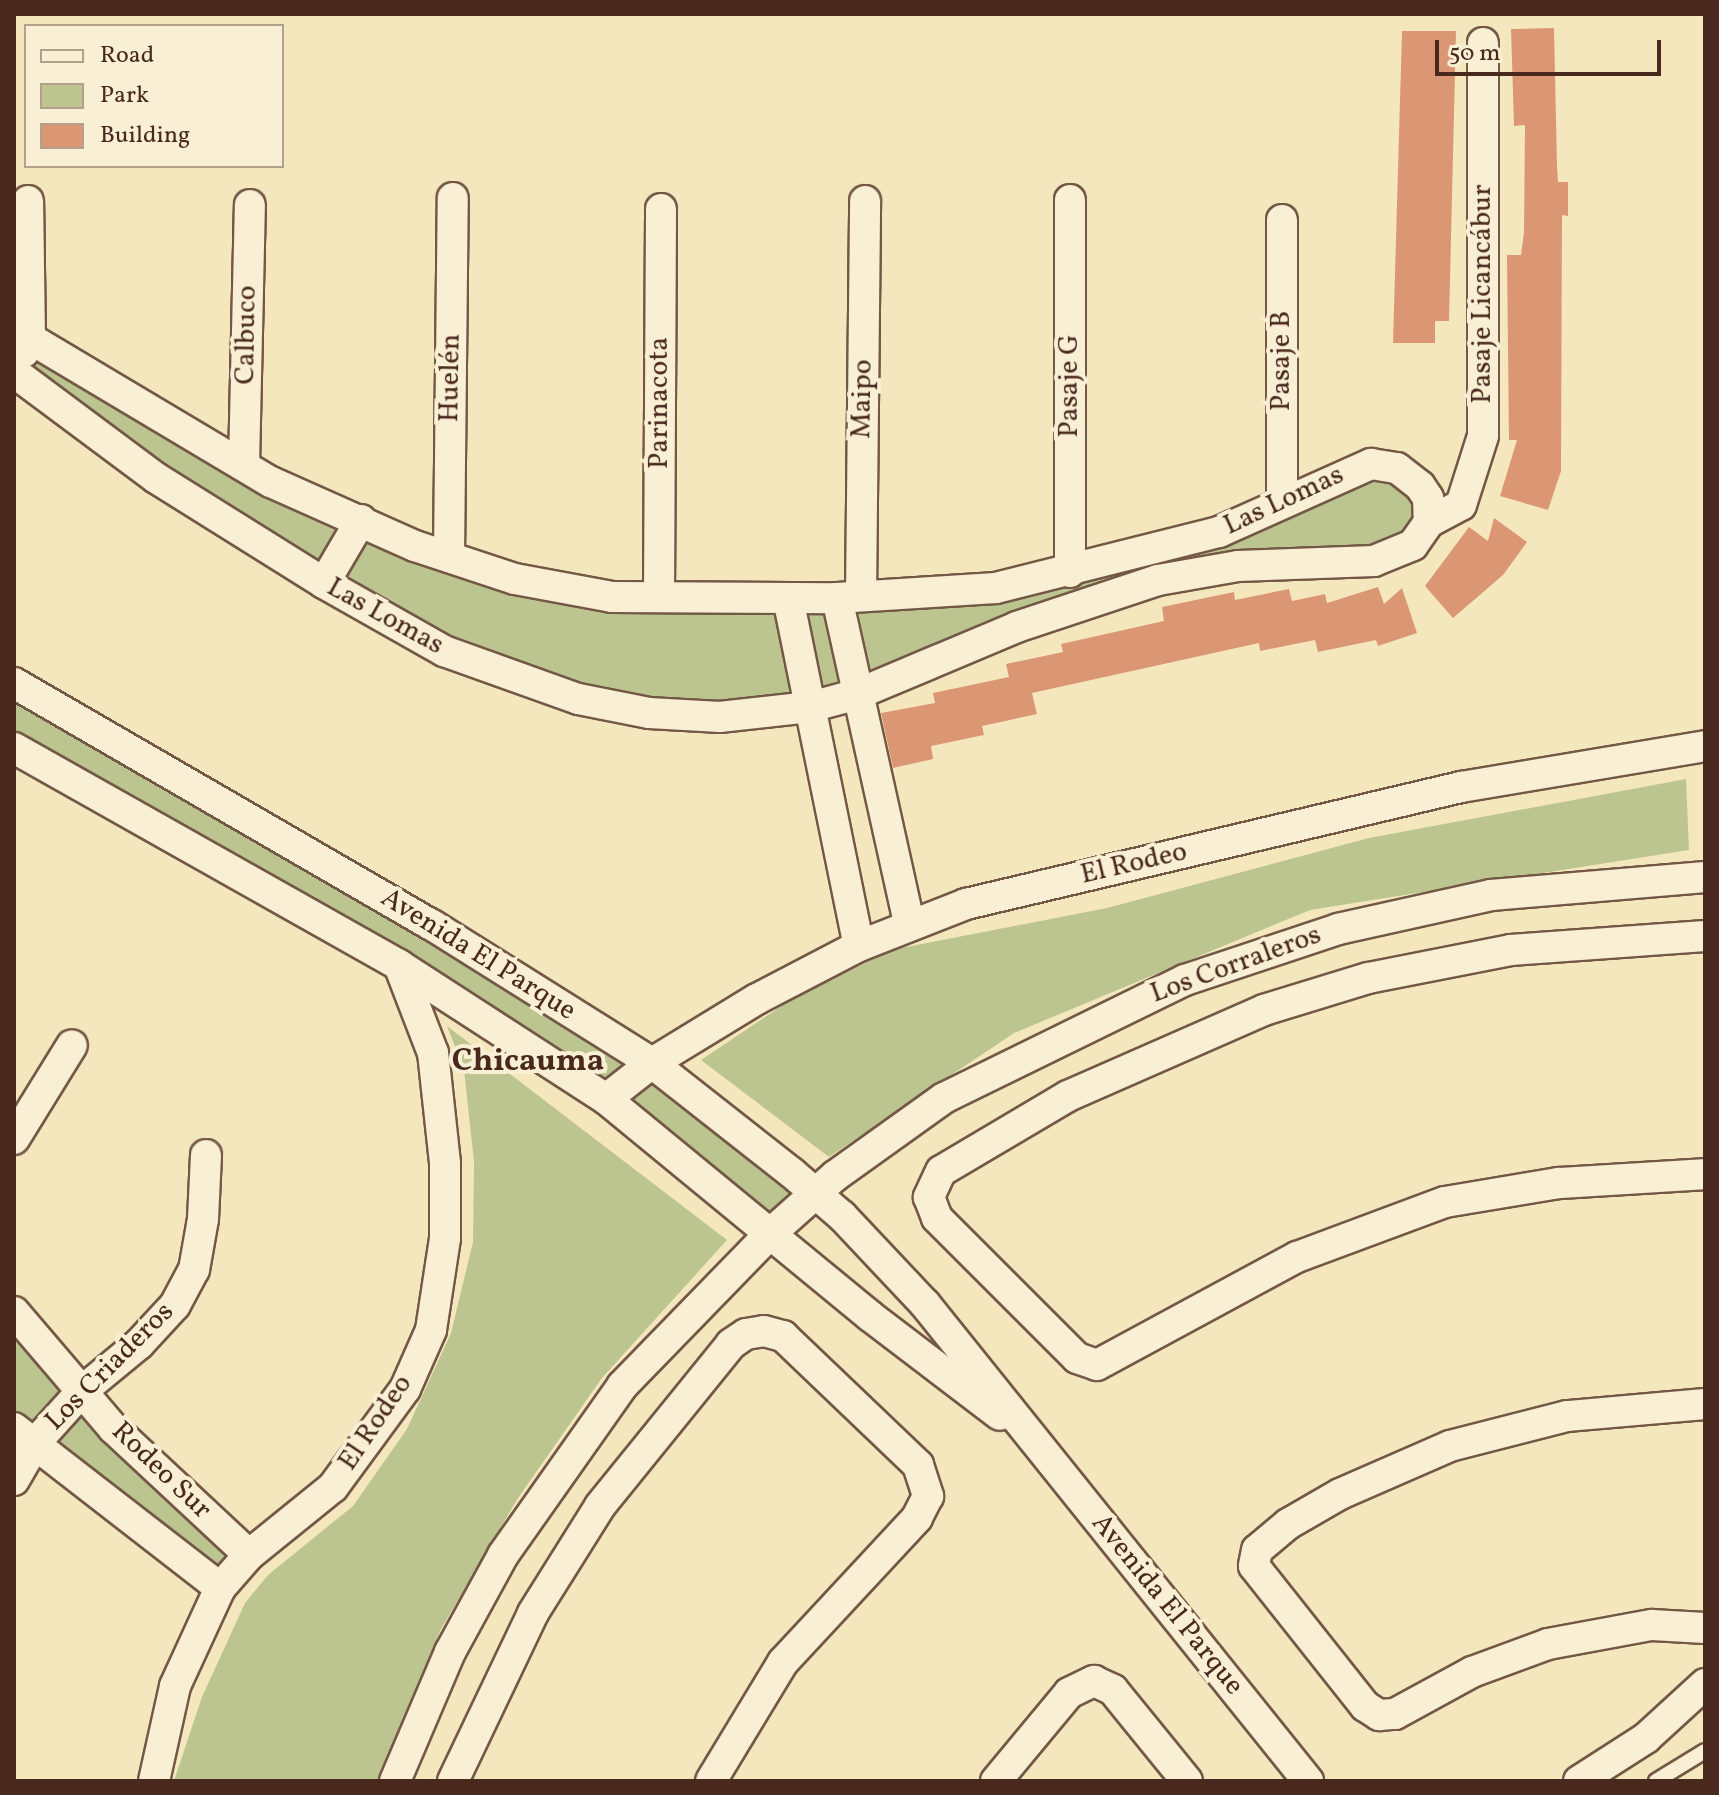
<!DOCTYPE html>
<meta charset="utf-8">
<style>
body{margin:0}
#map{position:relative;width:1719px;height:1795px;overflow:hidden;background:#f5e7bd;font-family:Vollkorn,serif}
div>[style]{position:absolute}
.green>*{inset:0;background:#bcc590}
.building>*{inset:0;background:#db9774}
.roads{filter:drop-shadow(2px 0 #745846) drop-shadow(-2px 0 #745846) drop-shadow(0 2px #745846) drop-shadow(0 -2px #745846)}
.service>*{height:14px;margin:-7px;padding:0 7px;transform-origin:7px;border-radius:7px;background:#f8efd4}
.minor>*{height:30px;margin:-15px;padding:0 15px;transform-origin:15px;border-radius:15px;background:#f8efd4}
span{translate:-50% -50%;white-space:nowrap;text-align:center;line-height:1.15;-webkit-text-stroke:8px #f8efd4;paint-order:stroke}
.street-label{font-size:28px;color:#49291e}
.quarter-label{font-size:32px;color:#49291e;font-weight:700}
.frame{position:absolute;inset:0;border:16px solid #49291e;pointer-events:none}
.legend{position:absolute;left:24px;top:24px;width:260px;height:144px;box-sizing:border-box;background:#f8efd4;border:2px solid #b2a08b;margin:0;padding:10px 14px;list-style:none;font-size:24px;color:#49291e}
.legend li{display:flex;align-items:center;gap:16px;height:40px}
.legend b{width:40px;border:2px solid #b2a08b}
.scale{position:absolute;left:1435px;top:40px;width:226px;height:36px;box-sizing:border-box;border:4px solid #49291e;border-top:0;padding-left:10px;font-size:24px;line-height:28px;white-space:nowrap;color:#49291e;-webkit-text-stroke:6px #f8efd4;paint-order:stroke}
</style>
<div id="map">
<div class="green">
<div style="clip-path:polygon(14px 338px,513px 587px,998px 595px,1383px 473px,1406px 482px,1422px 520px,1373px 555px,1237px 560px,809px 700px,650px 706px,511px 671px,327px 578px,19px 367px)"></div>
<div style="clip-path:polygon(14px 695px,426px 934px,645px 1072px,804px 1189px,776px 1213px,767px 1213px,14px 736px)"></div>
<div style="clip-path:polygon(1686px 779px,1689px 850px,1310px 910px,1014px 1033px,829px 1157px,701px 1060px,789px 1001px,891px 950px,1107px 908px,1369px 838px)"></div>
<div style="clip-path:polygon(447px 1026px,727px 1240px,602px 1378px,518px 1498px,441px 1629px,376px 1781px,174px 1781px,202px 1697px,245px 1603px,268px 1575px,353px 1506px,407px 1429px,451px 1333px,473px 1242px,474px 1162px,464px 1070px)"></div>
<div style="clip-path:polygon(14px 1325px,236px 1554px,218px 1578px,14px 1417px)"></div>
</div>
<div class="building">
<div style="clip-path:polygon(1554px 28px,1557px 166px,1558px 182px,1568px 182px,1568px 216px,1562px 215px,1561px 471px,1548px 510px,1500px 496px,1517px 440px,1509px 440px,1507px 255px,1521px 255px,1524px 232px,1525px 125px,1514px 126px,1511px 29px)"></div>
<div style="clip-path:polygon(1402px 31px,1456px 31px,1449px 321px,1435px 321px,1435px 343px,1393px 343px)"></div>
<div style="clip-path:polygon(1494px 518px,1527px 542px,1503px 575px,1453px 618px,1425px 586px,1469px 527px,1488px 541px)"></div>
<div style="clip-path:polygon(1378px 587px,1384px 604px,1402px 588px,1417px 633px,1378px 646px,1376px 640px,1318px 652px,1315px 640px,1260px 651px,1259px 643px,1032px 693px,1037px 714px,982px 726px,984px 735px,931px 746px,933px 759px,893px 768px,881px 713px,935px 703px,933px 693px,1009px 677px,1006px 664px,1063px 652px,1061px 644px,1164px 621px,1162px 607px,1234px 592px,1235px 600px,1289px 589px,1292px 601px,1325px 594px,1327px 603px)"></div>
</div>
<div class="roads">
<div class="service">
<div style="left:1656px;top:1781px;width:57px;rotate:-31.5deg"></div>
</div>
<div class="minor">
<div style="left:14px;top:329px;width:299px;rotate:30.8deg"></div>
<div style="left:271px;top:482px;width:158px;rotate:24deg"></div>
<div style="left:415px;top:546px;width:105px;rotate:18.3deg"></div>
<div style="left:515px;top:579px;width:99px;rotate:10.5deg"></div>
<div style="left:612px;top:597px;width:225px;rotate:0.3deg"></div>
<div style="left:837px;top:598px;width:159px;rotate:-3.6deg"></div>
<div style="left:996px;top:588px;width:230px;rotate:-14.1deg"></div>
<div style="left:1219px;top:532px;width:167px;rotate:-24.1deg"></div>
<div style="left:1371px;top:464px;width:26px;rotate:9deg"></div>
<div style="left:1397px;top:468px;width:29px;rotate:38deg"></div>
<div style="left:1420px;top:486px;width:14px;rotate:56deg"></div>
<div style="left:1428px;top:498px;width:24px;rotate:88deg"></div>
<div style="left:1429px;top:522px;width:28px;rotate:125deg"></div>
<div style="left:1413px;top:545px;width:42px;rotate:157.7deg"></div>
<div style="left:1374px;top:561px;width:136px;rotate:177.9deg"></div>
<div style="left:1238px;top:566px;width:81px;rotate:170.1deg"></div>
<div style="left:1158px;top:580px;width:149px;rotate:161.6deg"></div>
<div style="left:1017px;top:627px;width:173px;rotate:157.2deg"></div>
<div style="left:858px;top:694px;width:50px;rotate:164.8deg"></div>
<div style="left:810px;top:707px;width:91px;rotate:173.7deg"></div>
<div style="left:720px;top:717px;width:71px;rotate:-176.8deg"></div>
<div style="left:649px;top:713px;width:72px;rotate:-168.8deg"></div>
<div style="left:578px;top:699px;width:142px;rotate:-160.3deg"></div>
<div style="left:444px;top:651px;width:138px;rotate:-150.5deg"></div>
<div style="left:324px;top:583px;width:198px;rotate:-148deg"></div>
<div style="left:156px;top:478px;width:177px;rotate:-143.3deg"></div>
<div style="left:24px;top:352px;width:14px;rotate:-65deg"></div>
<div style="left:30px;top:339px;width:138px;rotate:-90.8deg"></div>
<div style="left:244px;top:465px;width:260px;rotate:-88.7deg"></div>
<div style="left:1282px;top:502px;width:282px;rotate:-90deg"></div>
<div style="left:1429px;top:522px;width:36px;rotate:-28deg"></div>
<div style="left:1461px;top:505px;width:72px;rotate:-72.3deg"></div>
<div style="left:1483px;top:436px;width:393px;rotate:-90deg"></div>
<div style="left:449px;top:557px;width:359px;rotate:-89.4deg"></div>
<div style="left:1070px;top:572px;width:372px;rotate:-90deg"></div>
<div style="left:324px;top:583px;width:73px;rotate:-59.6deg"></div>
<div style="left:861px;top:596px;width:395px;rotate:-89.4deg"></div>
<div style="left:659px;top:597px;width:388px;rotate:-89.7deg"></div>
<div style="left:788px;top:598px;width:355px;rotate:78.5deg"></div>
<div style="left:837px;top:598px;width:333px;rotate:77.5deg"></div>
<div style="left:14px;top:683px;width:483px;rotate:30.1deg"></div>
<div style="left:432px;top:925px;width:260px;rotate:32.1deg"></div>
<div style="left:652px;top:1063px;width:178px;rotate:38.2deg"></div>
<div style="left:792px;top:1173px;width:66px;rotate:40.7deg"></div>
<div style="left:842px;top:1216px;width:121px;rotate:46.7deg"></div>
<div style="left:925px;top:1304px;width:612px;rotate:51.24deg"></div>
<div style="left:14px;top:748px;width:442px;rotate:29.4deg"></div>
<div style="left:399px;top:965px;width:247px;rotate:32.9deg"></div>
<div style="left:606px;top:1099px;width:342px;rotate:39.4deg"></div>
<div style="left:870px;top:1316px;width:163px;rotate:37.3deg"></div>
<div style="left:1705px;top:936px;width:195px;rotate:175.9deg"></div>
<div style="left:1511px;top:950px;width:146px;rotate:168.9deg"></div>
<div style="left:1368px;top:978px;width:109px;rotate:162.9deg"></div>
<div style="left:1264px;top:1010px;width:214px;rotate:156.3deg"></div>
<div style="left:1068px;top:1096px;width:147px;rotate:149.4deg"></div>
<div style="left:941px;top:1171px;width:29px;rotate:115deg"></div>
<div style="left:929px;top:1197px;width:22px;rotate:69deg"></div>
<div style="left:937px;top:1218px;width:198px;rotate:45deg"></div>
<div style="left:1077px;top:1358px;width:21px;rotate:19deg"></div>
<div style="left:1097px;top:1365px;width:227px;rotate:-28.4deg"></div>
<div style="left:1297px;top:1257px;width:158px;rotate:-20.4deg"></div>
<div style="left:1445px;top:1202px;width:116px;rotate:-9.5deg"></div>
<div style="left:1559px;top:1183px;width:146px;rotate:-3.5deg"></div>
<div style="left:606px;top:1099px;width:58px;rotate:-38deg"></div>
<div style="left:652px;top:1063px;width:123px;rotate:-31.4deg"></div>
<div style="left:757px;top:999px;width:115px;rotate:-27.5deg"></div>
<div style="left:859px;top:946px;width:115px;rotate:-21.4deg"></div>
<div style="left:966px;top:904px;width:509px;rotate:-13.3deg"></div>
<div style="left:1461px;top:787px;width:247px;rotate:-9.5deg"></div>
<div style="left:14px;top:1139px;width:110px;rotate:-58.3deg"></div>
<div style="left:14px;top:1312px;width:153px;rotate:49.5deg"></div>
<div style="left:113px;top:1428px;width:186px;rotate:43deg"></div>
<div style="left:1705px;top:1404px;width:139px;rotate:175deg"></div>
<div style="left:1567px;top:1416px;width:121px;rotate:165.6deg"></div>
<div style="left:1450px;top:1446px;width:120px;rotate:156.4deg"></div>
<div style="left:1340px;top:1494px;width:60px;rotate:150deg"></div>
<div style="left:1288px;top:1524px;width:40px;rotate:140deg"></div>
<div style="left:1257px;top:1550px;width:16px;rotate:101deg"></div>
<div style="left:1254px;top:1566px;width:179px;rotate:51.6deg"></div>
<div style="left:1365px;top:1706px;width:17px;rotate:33deg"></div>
<div style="left:1379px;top:1715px;width:16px;rotate:-4deg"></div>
<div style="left:1395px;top:1714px;width:88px;rotate:-28.6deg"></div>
<div style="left:1472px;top:1672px;width:81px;rotate:-20.2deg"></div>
<div style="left:1548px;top:1644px;width:106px;rotate:-10.4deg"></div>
<div style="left:1652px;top:1625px;width:53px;rotate:3.2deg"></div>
<div style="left:14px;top:1428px;width:261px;rotate:37.8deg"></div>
<div style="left:14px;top:1480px;width:44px;rotate:-59.9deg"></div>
<div style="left:36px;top:1442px;width:69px;rotate:-48deg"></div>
<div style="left:82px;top:1391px;width:74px;rotate:-39.5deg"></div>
<div style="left:139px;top:1344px;width:53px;rotate:-47.3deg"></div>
<div style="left:175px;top:1305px;width:40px;rotate:-62deg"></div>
<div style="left:194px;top:1270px;width:52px;rotate:-80deg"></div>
<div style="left:203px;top:1219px;width:64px;rotate:-87.3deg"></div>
<div style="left:154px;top:1781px;width:97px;rotate:-77.5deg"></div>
<div style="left:175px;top:1686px;width:108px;rotate:-65.3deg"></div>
<div style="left:220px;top:1588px;width:44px;rotate:-48.7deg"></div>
<div style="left:249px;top:1555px;width:108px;rotate:-39deg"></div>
<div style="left:333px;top:1487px;width:122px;rotate:-53.7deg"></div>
<div style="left:405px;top:1389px;width:64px;rotate:-66.2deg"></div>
<div style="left:431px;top:1330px;width:93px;rotate:-81.3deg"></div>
<div style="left:445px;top:1238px;width:75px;rotate:-90deg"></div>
<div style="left:445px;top:1163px;width:111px;rotate:-96.2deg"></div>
<div style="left:433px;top:1053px;width:94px;rotate:-111.1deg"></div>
<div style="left:395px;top:1781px;width:140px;rotate:-66.9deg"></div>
<div style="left:450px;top:1652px;width:111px;rotate:-61.3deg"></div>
<div style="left:503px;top:1555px;width:207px;rotate:-54.8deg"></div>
<div style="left:622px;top:1386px;width:214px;rotate:-45.8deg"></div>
<div style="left:771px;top:1233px;width:86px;rotate:-41.7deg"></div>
<div style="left:835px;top:1176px;width:134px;rotate:-35.6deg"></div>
<div style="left:944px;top:1098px;width:268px;rotate:-26.1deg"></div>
<div style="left:1185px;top:980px;width:161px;rotate:-18.4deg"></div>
<div style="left:1338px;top:929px;width:157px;rotate:-12.5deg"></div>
<div style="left:1491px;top:895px;width:215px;rotate:-4.8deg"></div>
<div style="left:453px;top:1781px;width:186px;rotate:-64.5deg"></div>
<div style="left:533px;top:1613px;width:126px;rotate:-57.9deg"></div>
<div style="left:600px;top:1506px;width:208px;rotate:-51deg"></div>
<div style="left:731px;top:1344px;width:18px;rotate:-34deg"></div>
<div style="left:746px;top:1334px;width:18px;rotate:-9deg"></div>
<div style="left:764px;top:1331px;width:20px;rotate:15deg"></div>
<div style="left:783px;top:1336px;width:187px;rotate:43.7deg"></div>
<div style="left:918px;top:1465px;width:33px;rotate:72deg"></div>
<div style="left:928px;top:1496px;width:25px;rotate:117deg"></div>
<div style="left:917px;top:1518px;width:197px;rotate:132.9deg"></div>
<div style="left:783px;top:1662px;width:139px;rotate:121.2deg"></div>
<div style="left:996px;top:1781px;width:114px;rotate:-50.3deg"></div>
<div style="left:1069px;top:1693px;width:28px;rotate:-26deg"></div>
<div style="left:1094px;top:1681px;width:21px;rotate:25deg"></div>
<div style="left:1113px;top:1690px;width:117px;rotate:50.9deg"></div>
<div style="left:1579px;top:1781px;width:80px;rotate:-32.7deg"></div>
<div style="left:1646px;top:1738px;width:80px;rotate:-42.5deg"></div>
</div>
</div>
<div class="street-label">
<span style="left:1483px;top:294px;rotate:-90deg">Pasaje Licancábur</span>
<span style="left:247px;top:335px;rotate:-89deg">Calbuco</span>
<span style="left:1282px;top:361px;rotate:-90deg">Pasaje B</span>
<span style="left:451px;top:378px;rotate:-89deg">Huelén</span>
<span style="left:1070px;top:386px;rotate:-90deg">Pasaje G</span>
<span style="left:863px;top:399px;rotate:-89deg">Maipo</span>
<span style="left:660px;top:403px;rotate:-90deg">Parinacota</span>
<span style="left:1284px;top:501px;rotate:-25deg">Las Lomas</span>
<span style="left:385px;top:617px;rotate:29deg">Las Lomas</span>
<span style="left:1134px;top:864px;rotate:-13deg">El Rodeo</span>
<span style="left:478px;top:955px;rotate:32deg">Avenida El Parque</span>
<span style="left:1236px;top:965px;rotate:-20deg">Los Corraleros</span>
<span style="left:110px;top:1367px;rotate:-45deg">Los Criaderos</span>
<span style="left:376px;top:1423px;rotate:-56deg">El Rodeo</span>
<span style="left:161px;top:1471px;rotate:44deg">Rodeo Sur</span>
<span style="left:1167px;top:1605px;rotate:51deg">Avenida El Parque</span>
</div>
<div class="quarter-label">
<span style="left:528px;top:1062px">Chicauma</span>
</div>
<div class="frame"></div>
<ul class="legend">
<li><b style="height:10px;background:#f8efd4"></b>Road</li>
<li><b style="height:22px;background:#bcc590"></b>Park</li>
<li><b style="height:22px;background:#db9774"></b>Building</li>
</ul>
<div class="scale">50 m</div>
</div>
